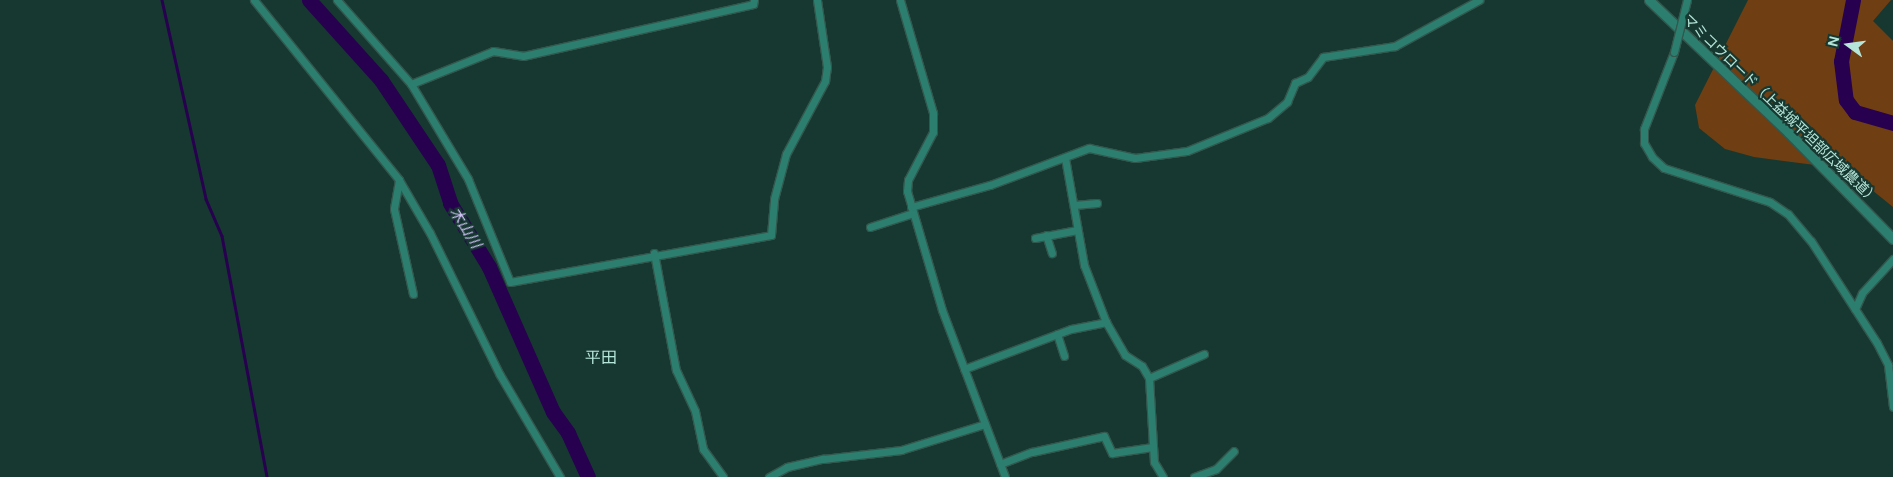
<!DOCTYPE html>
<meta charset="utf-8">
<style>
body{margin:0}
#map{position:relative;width:1893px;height:477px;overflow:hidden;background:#163830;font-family:"DM Sans","Noto Sans JP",sans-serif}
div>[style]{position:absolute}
.green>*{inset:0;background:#6f3e13}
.stream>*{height:2.5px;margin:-1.25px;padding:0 1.25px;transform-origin:1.25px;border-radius:1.25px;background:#27004f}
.river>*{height:15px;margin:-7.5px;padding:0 7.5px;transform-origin:7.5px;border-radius:7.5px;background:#27004f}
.roads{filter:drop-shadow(1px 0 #33574e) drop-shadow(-1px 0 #33574e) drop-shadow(0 1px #33574e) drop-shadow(0 -1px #33574e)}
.minor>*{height:7px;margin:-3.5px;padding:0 3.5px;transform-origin:3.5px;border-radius:3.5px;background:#2c7f6e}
.tertiary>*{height:9px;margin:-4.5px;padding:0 4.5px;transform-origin:4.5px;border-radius:4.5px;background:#2c7f6e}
.bridges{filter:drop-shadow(1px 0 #33574e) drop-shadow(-1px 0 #33574e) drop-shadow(0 1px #33574e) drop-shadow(0 -1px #33574e)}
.minor-bridge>*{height:7px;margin:-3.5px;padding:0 3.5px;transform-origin:3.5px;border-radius:3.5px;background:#2c7f6e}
span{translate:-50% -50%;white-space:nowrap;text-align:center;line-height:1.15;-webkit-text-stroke:4.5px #163830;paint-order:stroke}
.street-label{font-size:14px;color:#b6e6d9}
.water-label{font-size:15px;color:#d4c5fa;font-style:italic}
.quarter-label{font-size:16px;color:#b6e6d9}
.north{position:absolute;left:1823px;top:20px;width:50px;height:50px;-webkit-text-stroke:4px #163830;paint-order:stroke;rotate:284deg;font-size:14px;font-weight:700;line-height:20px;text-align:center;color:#b6e6d9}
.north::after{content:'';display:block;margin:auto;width:18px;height:22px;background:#b6e6d9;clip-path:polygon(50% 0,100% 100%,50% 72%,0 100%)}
</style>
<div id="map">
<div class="green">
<div style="clip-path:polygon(1748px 0,1891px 0,1873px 21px,1893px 41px,1893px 207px,1846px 169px,1754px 157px,1725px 149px,1699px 128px,1695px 105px)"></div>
</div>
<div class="stream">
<div style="left:162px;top:0;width:204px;rotate:77.5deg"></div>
<div style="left:206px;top:199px;width:40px;rotate:66.6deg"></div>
<div style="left:222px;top:236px;width:245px;rotate:79.4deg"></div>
</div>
<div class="river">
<div style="left:309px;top:0;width:108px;rotate:48deg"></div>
<div style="left:381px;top:80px;width:102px;rotate:56.2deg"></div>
<div style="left:438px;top:165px;width:40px;rotate:72deg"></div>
<div style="left:450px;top:203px;width:75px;rotate:58.6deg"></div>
<div style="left:489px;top:267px;width:158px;rotate:66.2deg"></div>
<div style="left:553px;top:412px;width:26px;rotate:54deg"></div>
<div style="left:568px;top:433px;width:48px;rotate:65.6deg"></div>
<div style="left:1853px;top:0;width:62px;rotate:101.1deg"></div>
<div style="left:1841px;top:61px;width:39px;rotate:83deg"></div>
<div style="left:1846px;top:100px;width:15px;rotate:53deg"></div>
<div style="left:1855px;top:112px;width:40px;rotate:16deg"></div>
</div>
<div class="roads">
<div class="minor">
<div style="left:254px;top:0;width:231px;rotate:51.1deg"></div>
<div style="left:399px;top:180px;width:61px;rotate:59.7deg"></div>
<div style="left:430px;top:233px;width:158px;rotate:63.8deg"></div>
<div style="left:500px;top:375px;width:118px;rotate:59.5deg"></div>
<div style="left:337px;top:0;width:112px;rotate:48.6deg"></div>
<div style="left:411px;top:84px;width:111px;rotate:59deg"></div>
<div style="left:468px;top:179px;width:111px;rotate:67.8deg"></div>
<div style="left:510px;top:282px;width:265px;rotate:-10.2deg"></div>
<div style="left:771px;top:235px;width:36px;rotate:-85deg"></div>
<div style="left:774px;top:199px;width:47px;rotate:-75.1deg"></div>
<div style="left:786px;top:154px;width:83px;rotate:-61.9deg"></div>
<div style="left:825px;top:81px;width:14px;rotate:-82deg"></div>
<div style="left:827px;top:67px;width:68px;rotate:-98.5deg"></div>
<div style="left:900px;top:0;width:118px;rotate:73.7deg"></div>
<div style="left:933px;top:113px;width:19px;rotate:90deg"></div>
<div style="left:933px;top:132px;width:54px;rotate:117.5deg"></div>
<div style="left:908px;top:180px;width:11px;rotate:95deg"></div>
<div style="left:907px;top:191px;width:124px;rotate:73.6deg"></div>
<div style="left:942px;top:310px;width:178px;rotate:69.3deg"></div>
<div style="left:1674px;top:52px;width:83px;rotate:111.3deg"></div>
<div style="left:1644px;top:129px;width:14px;rotate:90deg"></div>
<div style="left:1644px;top:143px;width:16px;rotate:60deg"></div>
<div style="left:1652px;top:157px;width:16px;rotate:43deg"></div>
<div style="left:1664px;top:168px;width:111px;rotate:17.8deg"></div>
<div style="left:1770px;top:202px;width:22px;rotate:34deg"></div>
<div style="left:1788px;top:214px;width:35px;rotate:50deg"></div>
<div style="left:1811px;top:241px;width:121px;rotate:57.1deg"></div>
<div style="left:1877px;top:343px;width:25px;rotate:63deg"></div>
<div style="left:1888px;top:365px;width:42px;rotate:83.2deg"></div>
<div style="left:411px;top:84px;width:88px;rotate:-21.9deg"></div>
<div style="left:493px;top:51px;width:30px;rotate:9deg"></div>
<div style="left:523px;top:56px;width:236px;rotate:-12.7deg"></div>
<div style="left:753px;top:4px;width:4px;rotate:-76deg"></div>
<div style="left:1065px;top:158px;width:109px;rotate:79.9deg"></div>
<div style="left:1084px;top:265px;width:61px;rotate:68.9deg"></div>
<div style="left:1106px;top:322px;width:38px;rotate:60deg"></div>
<div style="left:1125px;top:355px;width:20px;rotate:33deg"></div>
<div style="left:1142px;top:366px;width:14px;rotate:60deg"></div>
<div style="left:1149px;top:378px;width:84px;rotate:86.6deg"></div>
<div style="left:1154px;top:462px;width:17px;rotate:59deg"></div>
<div style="left:399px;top:180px;width:29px;rotate:100deg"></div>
<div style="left:394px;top:209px;width:87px;rotate:77.4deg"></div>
<div style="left:1074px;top:205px;width:23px;rotate:-5deg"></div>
<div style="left:911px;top:207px;width:82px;rotate:-15.6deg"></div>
<div style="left:990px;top:185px;width:106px;rotate:-20.5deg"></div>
<div style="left:1089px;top:148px;width:47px;rotate:12.3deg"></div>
<div style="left:1135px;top:158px;width:52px;rotate:-7.7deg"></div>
<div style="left:1187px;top:151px;width:87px;rotate:-22.2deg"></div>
<div style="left:1268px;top:118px;width:25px;rotate:-40deg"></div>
<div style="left:1287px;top:102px;width:21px;rotate:-67deg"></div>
<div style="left:1295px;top:83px;width:14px;rotate:-25deg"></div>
<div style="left:1308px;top:77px;width:25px;rotate:-53deg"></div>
<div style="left:1323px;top:57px;width:73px;rotate:-8.7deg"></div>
<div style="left:1395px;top:46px;width:96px;rotate:-28.7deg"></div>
<div style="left:870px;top:227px;width:45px;rotate:-18deg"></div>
<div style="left:1046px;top:235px;width:19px;rotate:72deg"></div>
<div style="left:1035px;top:238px;width:43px;rotate:-10.8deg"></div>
<div style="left:654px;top:253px;width:119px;rotate:79.4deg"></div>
<div style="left:676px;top:370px;width:45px;rotate:65.1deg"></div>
<div style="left:695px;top:411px;width:39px;rotate:78deg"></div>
<div style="left:703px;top:449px;width:34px;rotate:54deg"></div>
<div style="left:1855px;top:309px;width:17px;rotate:-66deg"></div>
<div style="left:1862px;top:293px;width:46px;rotate:-47.6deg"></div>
<div style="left:1057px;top:334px;width:23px;rotate:72deg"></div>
<div style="left:964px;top:369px;width:114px;rotate:-20.5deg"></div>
<div style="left:1071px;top:329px;width:36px;rotate:-11deg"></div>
<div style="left:1149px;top:378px;width:60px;rotate:-23.6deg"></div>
<div style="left:1000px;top:464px;width:34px;rotate:-21deg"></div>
<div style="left:1032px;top:452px;width:74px;rotate:-12.5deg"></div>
<div style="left:1104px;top:436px;width:19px;rotate:65deg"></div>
<div style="left:1112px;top:453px;width:41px;rotate:-8.3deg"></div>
<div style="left:769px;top:477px;width:21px;rotate:-29deg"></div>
<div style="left:787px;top:467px;width:37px;rotate:-13deg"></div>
<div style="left:823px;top:459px;width:79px;rotate:-6.6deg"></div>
<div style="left:901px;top:450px;width:88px;rotate:-17.2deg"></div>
<div style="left:1194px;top:477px;width:23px;rotate:-20deg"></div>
<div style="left:1216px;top:469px;width:25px;rotate:-45deg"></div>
</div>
<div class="tertiary">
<div style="left:1649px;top:0;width:192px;rotate:43.5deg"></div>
<div style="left:1788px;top:132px;width:150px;rotate:45.5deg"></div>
</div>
</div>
<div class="bridges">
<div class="minor-bridge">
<div style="left:1674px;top:52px;width:54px;rotate:-76deg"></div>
</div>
</div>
<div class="street-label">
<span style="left:1781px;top:109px;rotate:44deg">マミコウロード（上益城平坦部広域農道）</span>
</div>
<div class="water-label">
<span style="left:465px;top:228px;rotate:58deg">木山川</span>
</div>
<div class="quarter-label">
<span style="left:601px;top:358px">平田</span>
</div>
<div class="north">N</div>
</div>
